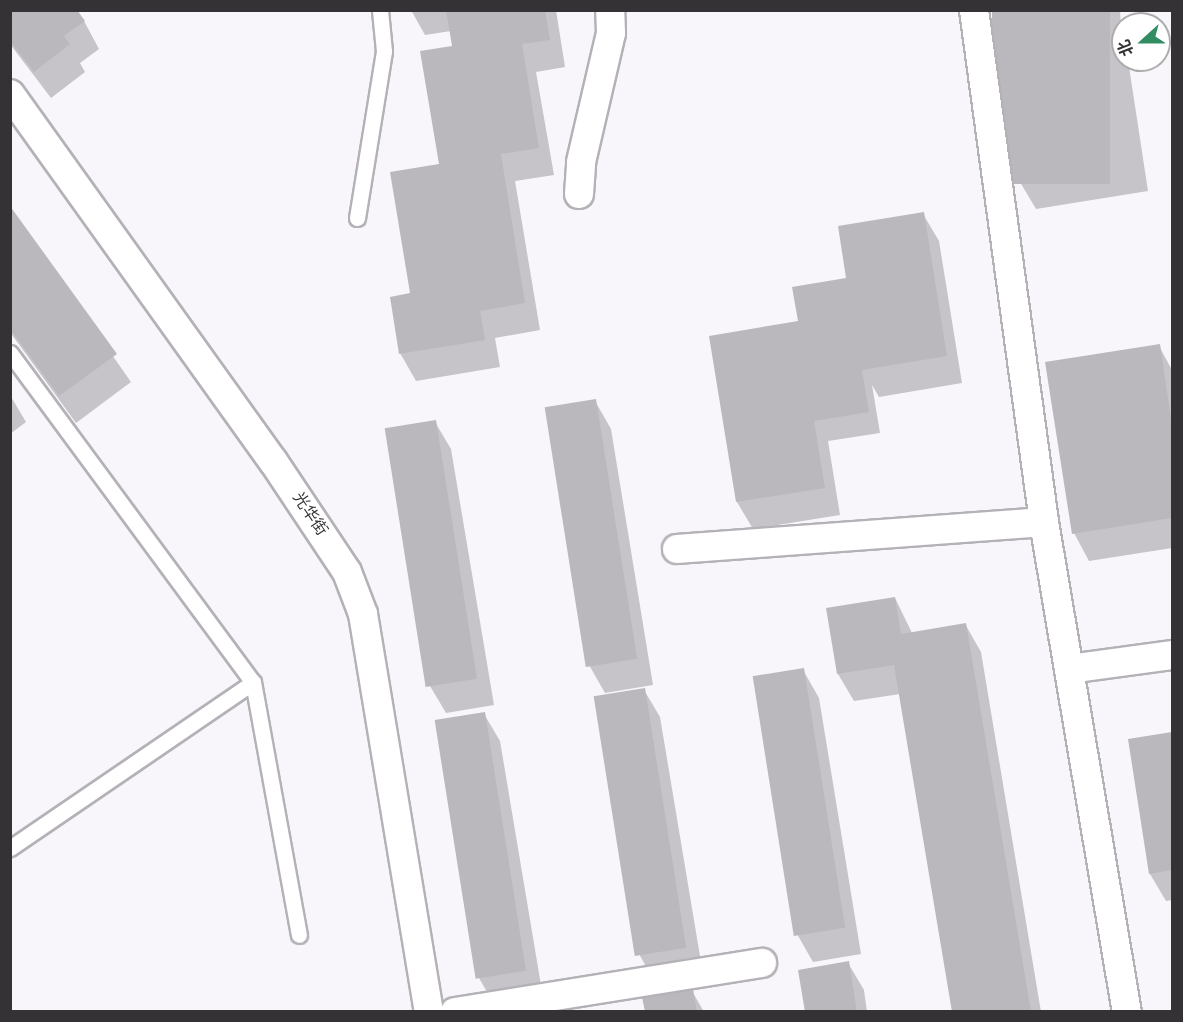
<!DOCTYPE html>
<meta charset="utf-8">
<style>
body{margin:0}
#map{position:relative;width:1183px;height:1022px;overflow:hidden;background:#f8f5fb;font-family:"Fira Sans Condensed","Noto Sans SC",sans-serif}
div>[style]{position:absolute}
.shadow>*{inset:0;background:#0003}
.building>*{inset:0;background:#bbb8bd;transform-origin:0 0}
.roads{filter:drop-shadow(2px 0 #b4b1b7) drop-shadow(-2px 0 #b4b1b7) drop-shadow(0 2px #b4b1b7) drop-shadow(0 -2px #b4b1b7)}
.service>*{height:15px;margin:-7.5px;padding:0 7.5px;transform-origin:7.5px;border-radius:7.5px;background:#fff}
.minor>*{height:28px;margin:-14px;padding:0 14px;transform-origin:14px;border-radius:14px;background:#fff}
span{translate:-50% -50%;white-space:nowrap;text-align:center;line-height:1.15;-webkit-text-stroke:4.5px #fff;paint-order:stroke}
.street-label{font-size:16px;color:#343235}
.frame{position:absolute;inset:0;border:12px solid #343235;pointer-events:none}
.north{position:absolute;left:1111px;top:12px;width:60px;height:60px;box-sizing:border-box;background:#fff;border:2px solid #aeadae;border-radius:50%;rotate:249deg;font-size:16px;font-weight:700;line-height:24px;text-align:center;color:#343235}
.north::after{content:'';display:block;margin:auto;width:21px;height:27px;background:#328d63;clip-path:polygon(50% 0,100% 100%,50% 72%,0 100%)}
</style>
<div id="map">
<div class="shadow">
<div style="clip-path:polygon(10px 10px,84px 21px,99px 49px,80px 63px,85px 72px,51px 98px,10px 44px)"></div>
<div style="clip-path:polygon(411px 10px,556px 10px,565px 67px,536px 72px,554px 175px,515px 181px,540px 330px,495px 338px,500px 367px,416px 381px,400px 353px,441px 165px,454px 47px,451px 31px,425px 35px)"></div>
<div style="clip-path:polygon(993px 10px,1120px 10px,1123px 60px,1128px 60px,1148px 191px,1036px 209px,1020px 182px)"></div>
<div style="clip-path:polygon(10px 209px,131px 382px,76px 423px,10px 332px)"></div>
<div style="clip-path:polygon(923px 214px,939px 241px,962px 383px,879px 397px,872px 385px,880px 433px,828px 441px,840px 515px,753px 529px,737px 502px,799px 322px)"></div>
<div style="clip-path:polygon(1159px 346px,1172px 370px,1172px 548px,1089px 561px,1074px 533px)"></div>
<div style="clip-path:polygon(10px 395px,26px 422px,10px 434px)"></div>
<div style="clip-path:polygon(595px 401px,611px 429px,653px 685px,605px 693px,589px 665px)"></div>
<div style="clip-path:polygon(435px 422px,451px 449px,494px 705px,446px 713px,430px 686px,387px 430px)"></div>
<div style="clip-path:polygon(895px 598px,912px 633px,965px 624px,981px 652px,1041px 1012px,953px 1012px,900px 694px,854px 701px,838px 674px,828px 609px)"></div>
<div style="clip-path:polygon(803px 670px,819px 698px,861px 954px,813px 962px,797px 934px)"></div>
<div style="clip-path:polygon(644px 690px,660px 717px,703px 974px,655px 982px,639px 954px)"></div>
<div style="clip-path:polygon(484px 714px,500px 741px,543px 997px,495px 1006px,479px 978px)"></div>
<div style="clip-path:polygon(1172px 734px,1172px 900px,1166px 901px,1150px 874px,1129px 741px)"></div>
<div style="clip-path:polygon(848px 963px,864px 990px,867px 1012px,807px 1012px)"></div>
<div style="clip-path:polygon(692px 991px,704px 1012px,646px 1012px)"></div>
</div>
<div class="building">
<div style="clip-path:polygon(10px 10px,77px 10px,85px 21px,64px 36px,70px 44px,34px 72px,10px 41px)"></div>
<div style="clip-path:polygon(446px 10px,545px 10px,550px 40px,522px 44px,539px 148px,501px 154px,525px 303px,480px 311px,485px 340px,399px 354px,390px 297px,410px 293px,390px 172px,439px 164px,420px 51px,452px 46px)"></div>
<div style="left:992px;top:10px;width:118px;height:174px"></div>
<div style="clip-path:polygon(10px 206px,117px 354px,59px 396px,10px 329px)"></div>
<div style="clip-path:polygon(924px 212px,947px 356px,862px 370px,869px 412px,814px 421px,825px 488px,736px 502px,709px 336px,798px 321px,792px 287px,846px 278px,838px 226px)"></div>
<div style="clip-path:polygon(1160px 344px,1172px 426px,1172px 518px,1072px 534px,1045px 362px)"></div>
<div style="left:596px;top:399px;width:263px;height:52px;rotate:81deg"></div>
<div style="left:436px;top:420px;width:262px;height:52px;rotate:81deg"></div>
<div style="clip-path:polygon(895px 597px,901px 634px,966px 623px,1031px 1012px,952px 1012px,894px 665px,837px 674px,826px 608px)"></div>
<div style="left:804px;top:668px;width:263px;height:52px;rotate:81deg"></div>
<div style="left:645px;top:688px;width:263px;height:52px;rotate:81deg"></div>
<div style="left:485px;top:712px;width:262px;height:51px;rotate:81deg"></div>
<div style="clip-path:polygon(1172px 732px,1172px 870px,1149px 874px,1128px 739px)"></div>
<div style="clip-path:polygon(849px 961px,857px 1012px,805px 1012px,798px 970px)"></div>
<div style="clip-path:polygon(693px 989px,697px 1012px,645px 1012px,642px 997px)"></div>
</div>
<div class="roads">
<div class="service">
<div style="left:357px;top:218px;width:169px;rotate:-80.8deg"></div>
<div style="left:384px;top:51px;width:41px;rotate:-95.6deg"></div>
<div style="left:10px;top:353px;width:409px;rotate:53.6deg"></div>
<div style="left:253px;top:682px;width:257px;rotate:79.7deg"></div>
<div style="left:10px;top:848px;width:294px;rotate:-34.3deg"></div>
</div>
<div class="minor">
<div style="left:974px;top:10px;width:517px;rotate:82.21deg"></div>
<div style="left:10px;top:94px;width:452px;rotate:54.4deg"></div>
<div style="left:273px;top:461px;width:133px;rotate:56.3deg"></div>
<div style="left:347px;top:572px;width:45px;rotate:69.1deg"></div>
<div style="left:363px;top:614px;width:403px;rotate:80.6deg"></div>
<div style="left:579px;top:194px;width:32px;rotate:-86deg"></div>
<div style="left:581px;top:162px;width:132px;rotate:-76.9deg"></div>
<div style="left:611px;top:33px;width:23px;rotate:-92deg"></div>
<div style="left:677px;top:549px;width:368px;rotate:-4.2deg"></div>
<div style="left:1044px;top:522px;width:497px;rotate:80.4deg"></div>
<div style="left:1069px;top:669px;width:104px;rotate:-7.7deg"></div>
<div style="left:455px;top:1012px;width:311px;rotate:-9.1deg"></div>
</div>
</div>
<div class="street-label">
<span style="left:310px;top:514px;rotate:56deg">光华街</span>
</div>
<div class="frame"></div>
<div class="north">北</div>
</div>
